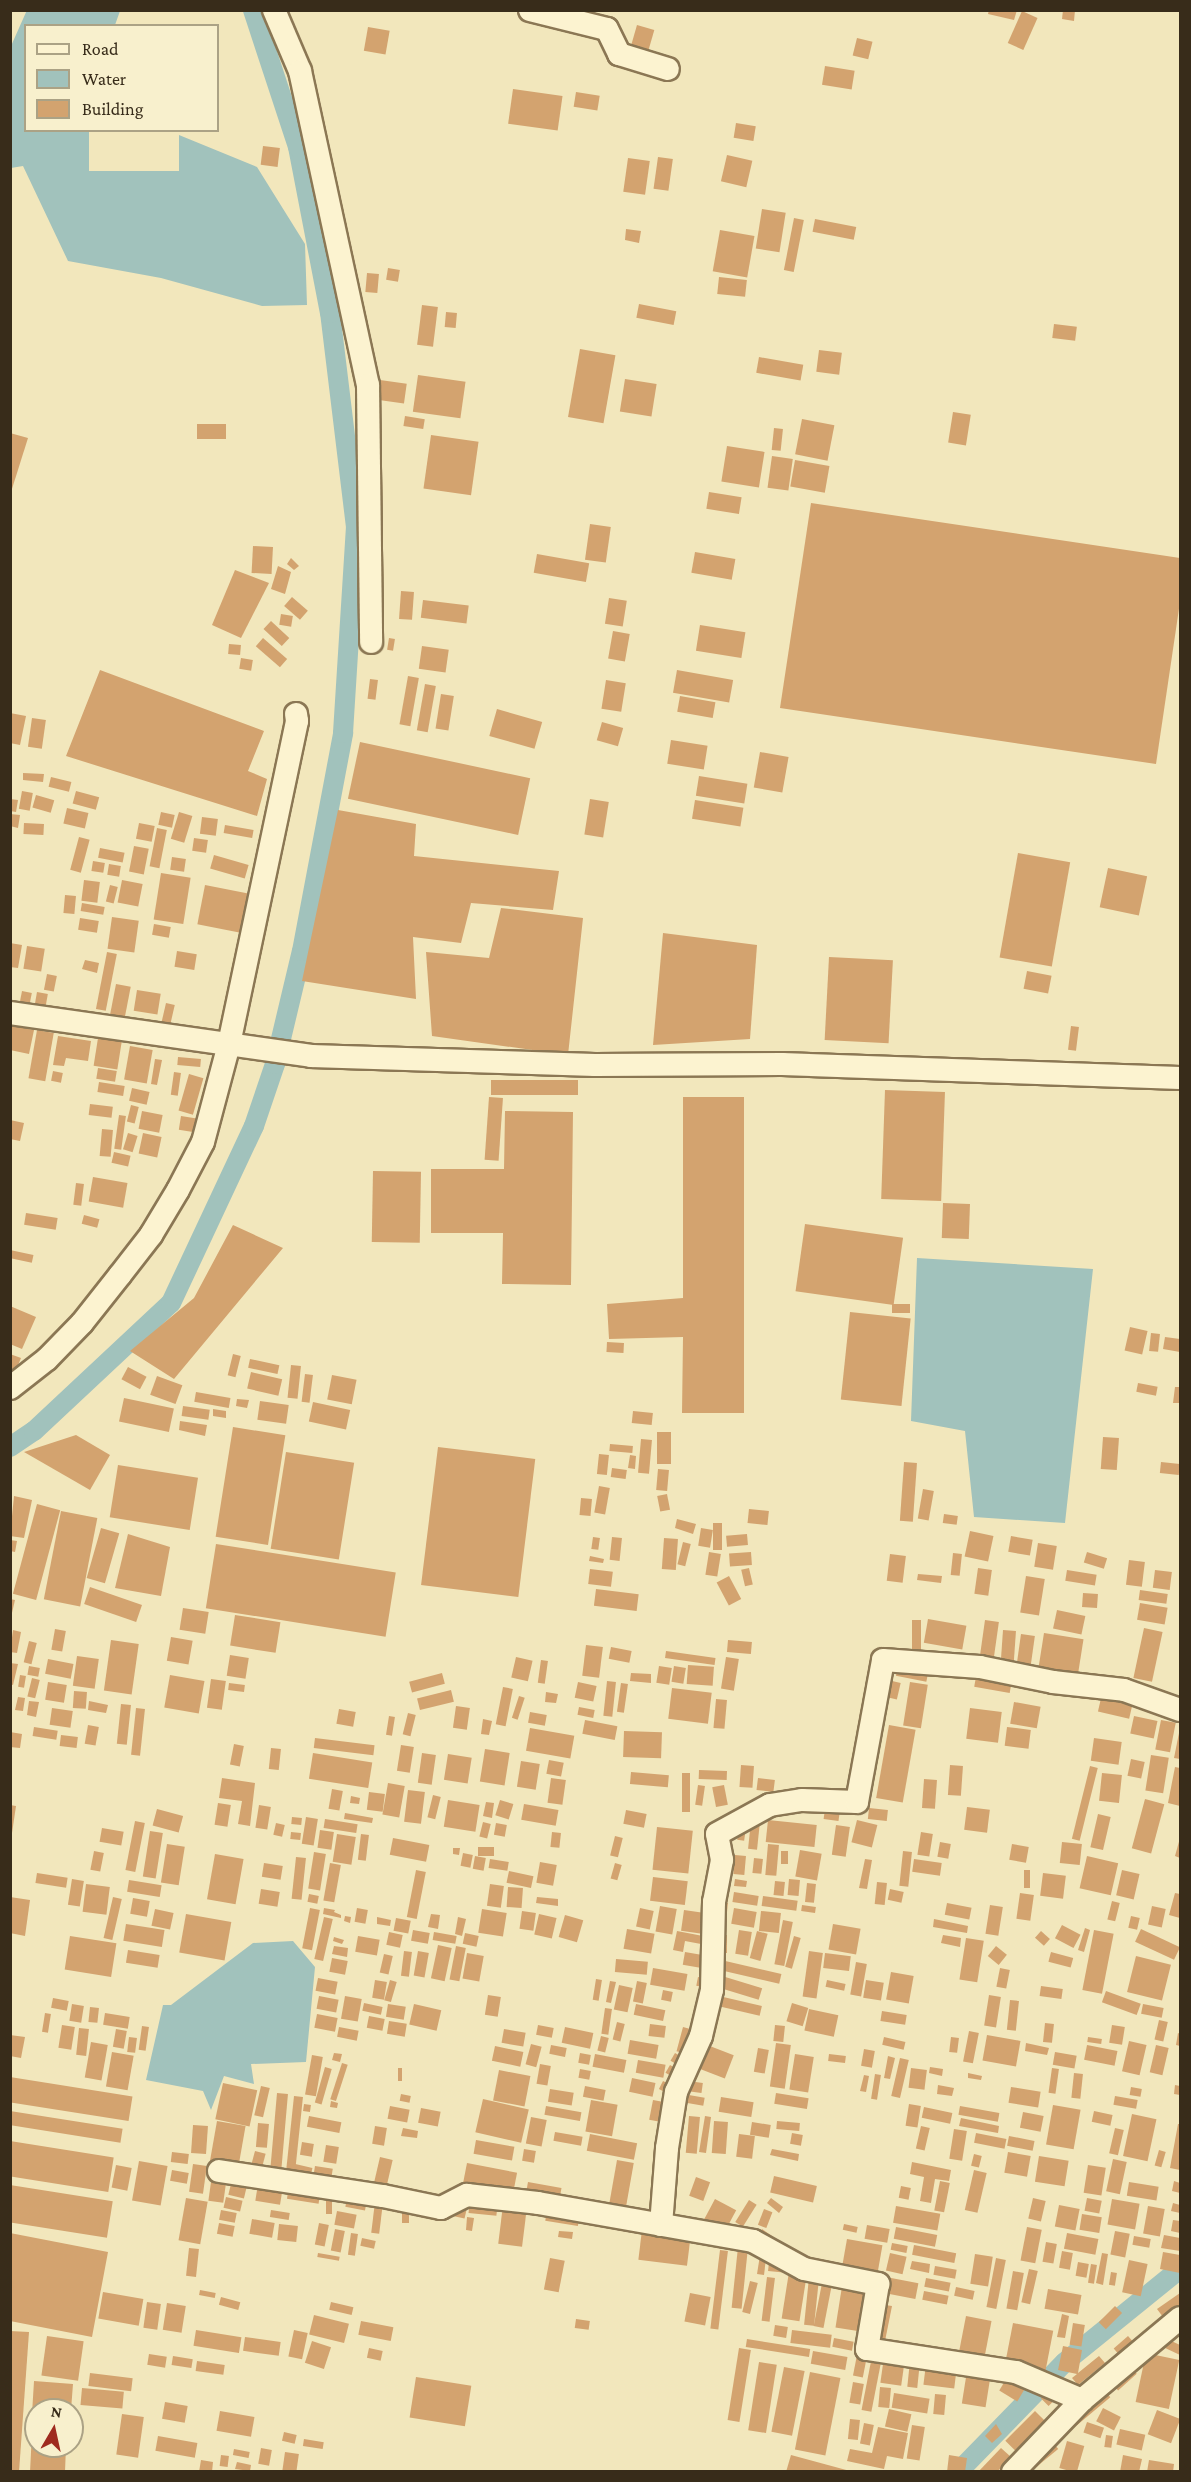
<!DOCTYPE html>
<style>
body{margin:0}
#map{position:relative;width:1191px;height:2482px;overflow:hidden;background:#f2e7bc;font-family:"Crimson Pro",serif}
div>[style]{position:absolute}
.water>*{inset:0;background:#a1c2bc}
.canal>*{height:20px;margin:-10px;padding:0 10px;transform-origin:10px;border-radius:10px;background:#a1c2bc}
.building>*{inset:0;background:#d3a36f;transform-origin:0 0}
.roads{filter:drop-shadow(2px 0 #8b7754) drop-shadow(-2px 0 #8b7754) drop-shadow(0 2px #8b7754) drop-shadow(0 -2px #8b7754)}
.street>*{height:22px;margin:-11px;padding:0 11px;transform-origin:11px;border-radius:11px;background:#fcf3d0}
span{translate:-50% -50%;white-space:nowrap;text-align:center;line-height:1.15;-webkit-text-stroke:5px #f8f0cd;paint-order:stroke}
.frame{position:absolute;inset:0;border:12px solid #382c1a;pointer-events:none}
.legend{position:absolute;left:24px;top:24px;width:195px;height:108px;box-sizing:border-box;background:#f8f0cd;border:2px solid #aba285;margin:0;padding:8px 10px;list-style:none;font-size:18px;color:#382c1a}
.legend li{display:flex;align-items:center;gap:12px;height:30px}
.legend b{width:30px;border:2px solid #aba285}
.north{position:absolute;left:24px;top:2398px;width:60px;height:60px;box-sizing:border-box;background:#f8f0cd;border:2px solid #aba285;border-radius:50%;rotate:9deg;font-size:16px;font-weight:700;line-height:24px;text-align:center;color:#382c1a}
.north::after{content:'';display:block;margin:auto;width:21px;height:27px;background:#9f2b1f;clip-path:polygon(50% 0,100% 100%,50% 72%,0 100%)}
</style>
<div id="map">
<div class="water">
<div style="clip-path:polygon(27px 10px,120px 11px,115px 25px,26px 26px,26px 130px,89px 131px,89px 171px,179px 171px,179px 135px,257px 167px,305px 244px,307px 305px,262px 306px,161px 278px,68px 261px,23px 166px,11px 168px,11px 46px)"></div>
<div style="clip-path:polygon(917px 1258px,1093px 1269px,1065px 1523px,974px 1517px,965px 1431px,911px 1421px)"></div>
<div style="clip-path:polygon(293px 1941px,315px 1967px,306px 2062px,251px 2064px,254px 2084px,224px 2076px,211px 2110px,203px 2091px,146px 2080px,163px 2005px,171px 2005px,253px 1943px)"></div>
</div>
<div class="canal">
<div style="left:10px;top:1447px;width:29px;rotate:-34deg"></div>
<div style="left:34px;top:1431px;width:187px;rotate:-43.1deg"></div>
<div style="left:171px;top:1303px;width:195px;rotate:-64.9deg"></div>
<div style="left:254px;top:1126px;width:65px;rotate:-71.3deg"></div>
<div style="left:275px;top:1064px;width:116px;rotate:-76.6deg"></div>
<div style="left:302px;top:951px;width:222px;rotate:-79.3deg"></div>
<div style="left:343px;top:733px;width:206px;rotate:-86.4deg"></div>
<div style="left:356px;top:527px;width:216px;rotate:-96.9deg"></div>
<div style="left:330px;top:313px;width:169px;rotate:-100.9deg"></div>
<div style="left:298px;top:147px;width:144px;rotate:-108.2deg"></div>
<div style="left:958px;top:2472px;width:153px;rotate:-45.8deg"></div>
<div style="left:1065px;top:2362px;width:148px;rotate:-39deg"></div>
</div>
<div class="building">
<div style="clip-path:polygon(989px 10px,1017px 10px,1014px 20px,988px 14px)"></div>
<div style="clip-path:polygon(1063px 10px,1075px 10px,1074px 21px,1062px 19px)"></div>
<div style="left:1022px;top:11px;width:17px;height:35px;rotate:24deg"></div>
<div style="left:637px;top:25px;width:18px;height:23px;rotate:16deg"></div>
<div style="left:368px;top:27px;width:22px;height:24px;rotate:10deg"></div>
<div style="left:857px;top:38px;width:16px;height:18px;rotate:14deg"></div>
<div style="left:825px;top:66px;width:30px;height:19px;rotate:9deg"></div>
<div style="left:513px;top:89px;width:50px;height:35px;rotate:8deg"></div>
<div style="left:576px;top:92px;width:24px;height:15px;rotate:9deg"></div>
<div style="left:736px;top:123px;width:20px;height:15px;rotate:9deg"></div>
<div style="left:263px;top:146px;width:17px;height:19px;rotate:7deg"></div>
<div style="left:727px;top:155px;width:26px;height:27px;rotate:13deg"></div>
<div style="left:658px;top:157px;width:15px;height:32px;rotate:8deg"></div>
<div style="left:628px;top:158px;width:22px;height:34px;rotate:8deg"></div>
<div style="left:762px;top:209px;width:24px;height:40px;rotate:9deg"></div>
<div style="left:794px;top:218px;width:10px;height:53px;rotate:11deg"></div>
<div style="left:815px;top:219px;width:42px;height:13px;rotate:11deg"></div>
<div style="clip-path:polygon(626px 229px,641px 231px,639px 243px,625px 240px)"></div>
<div style="left:720px;top:230px;width:35px;height:42px;rotate:10deg"></div>
<div style="left:388px;top:268px;width:12px;height:12px;rotate:9deg"></div>
<div style="left:367px;top:273px;width:12px;height:19px;rotate:5deg"></div>
<div style="left:719px;top:277px;width:28px;height:17px;rotate:6deg"></div>
<div style="left:639px;top:304px;width:38px;height:14px;rotate:11deg"></div>
<div style="left:422px;top:305px;width:16px;height:40px;rotate:7deg"></div>
<div style="left:446px;top:312px;width:11px;height:15px;rotate:5deg"></div>
<div style="left:1054px;top:324px;width:23px;height:14px;rotate:7deg"></div>
<div style="left:580px;top:349px;width:36px;height:69px;rotate:10deg"></div>
<div style="left:819px;top:350px;width:23px;height:22px;rotate:7deg"></div>
<div style="left:759px;top:357px;width:45px;height:16px;rotate:10deg"></div>
<div style="left:418px;top:375px;width:48px;height:37px;rotate:8deg"></div>
<div style="left:625px;top:379px;width:32px;height:33px;rotate:9deg"></div>
<div style="left:380px;top:380px;width:27px;height:20px;rotate:8deg"></div>
<div style="left:953px;top:412px;width:18px;height:31px;rotate:9deg"></div>
<div style="left:405px;top:416px;width:20px;height:10px;rotate:9deg"></div>
<div style="left:802px;top:419px;width:33px;height:36px;rotate:11deg"></div>
<div style="left:197px;top:424px;width:29px;height:15px"></div>
<div style="left:774px;top:428px;width:9px;height:22px;rotate:6deg"></div>
<div style="clip-path:polygon(10px 433px,28px 438px,11px 492px,10px 492px)"></div>
<div style="left:431px;top:435px;width:48px;height:54px;rotate:8deg"></div>
<div style="left:727px;top:446px;width:38px;height:36px;rotate:9deg"></div>
<div style="left:772px;top:456px;width:21px;height:32px;rotate:8deg"></div>
<div style="left:795px;top:460px;width:35px;height:27px;rotate:10deg"></div>
<div style="left:709px;top:492px;width:33px;height:17px;rotate:9deg"></div>
<div style="clip-path:polygon(811px 503px,1180px 558px,1180px 602px,1156px 764px,780px 708px)"></div>
<div style="left:590px;top:524px;width:21px;height:36px;rotate:8deg"></div>
<div style="left:253px;top:546px;width:20px;height:27px;rotate:3deg"></div>
<div style="left:695px;top:552px;width:41px;height:21px;rotate:10deg"></div>
<div style="left:537px;top:554px;width:53px;height:19px;rotate:10deg"></div>
<div style="clip-path:polygon(291px 558px,299px 566px,294px 570px,287px 564px)"></div>
<div style="clip-path:polygon(278px 566px,291px 572px,285px 594px,271px 589px)"></div>
<div style="clip-path:polygon(235px 570px,269px 583px,241px 638px,212px 625px)"></div>
<div style="left:401px;top:591px;width:13px;height:28px;rotate:4deg"></div>
<div style="left:292px;top:597px;width:21px;height:12px;rotate:41deg"></div>
<div style="left:609px;top:598px;width:18px;height:26px;rotate:9deg"></div>
<div style="left:423px;top:600px;width:46px;height:18px;rotate:7deg"></div>
<div style="left:281px;top:614px;width:12px;height:11px;rotate:9deg"></div>
<div style="left:271px;top:621px;width:25px;height:11px;rotate:43deg"></div>
<div style="left:700px;top:625px;width:46px;height:26px;rotate:9deg"></div>
<div style="left:613px;top:631px;width:17px;height:28px;rotate:10deg"></div>
<div style="left:263px;top:638px;width:32px;height:11px;rotate:41deg"></div>
<div style="left:389px;top:638px;width:6px;height:12px;rotate:9deg"></div>
<div style="left:229px;top:644px;width:12px;height:10px;rotate:5deg"></div>
<div style="left:422px;top:646px;width:27px;height:23px;rotate:8deg"></div>
<div style="left:241px;top:658px;width:12px;height:11px;rotate:9deg"></div>
<div style="clip-path:polygon(100px 670px,264px 731px,248px 771px,267px 779px,257px 816px,66px 756px)"></div>
<div style="left:677px;top:670px;width:57px;height:23px;rotate:10deg"></div>
<div style="left:408px;top:676px;width:11px;height:49px;rotate:10deg"></div>
<div style="left:370px;top:679px;width:8px;height:20px;rotate:7deg"></div>
<div style="left:606px;top:680px;width:20px;height:29px;rotate:9deg"></div>
<div style="left:425px;top:684px;width:11px;height:47px;rotate:10deg"></div>
<div style="left:441px;top:694px;width:13px;height:35px;rotate:9deg"></div>
<div style="left:680px;top:696px;width:36px;height:16px;rotate:10deg"></div>
<div style="left:497px;top:709px;width:47px;height:28px;rotate:16deg"></div>
<div style="clip-path:polygon(10px 713px,26px 716px,20px 745px,10px 743px)"></div>
<div style="left:32px;top:718px;width:14px;height:29px;rotate:8deg"></div>
<div style="left:602px;top:722px;width:22px;height:19px;rotate:16deg"></div>
<div style="left:671px;top:740px;width:37px;height:24px;rotate:9deg"></div>
<div style="left:360px;top:742px;width:174px;height:58px;rotate:12deg"></div>
<div style="left:760px;top:752px;width:29px;height:36px;rotate:10deg"></div>
<div style="clip-path:polygon(23px 773px,44px 774px,43px 782px,23px 780px)"></div>
<div style="left:699px;top:776px;width:49px;height:20px;rotate:9deg"></div>
<div style="left:51px;top:777px;width:21px;height:10px;rotate:14deg"></div>
<div style="left:22px;top:791px;width:11px;height:18px;rotate:10deg"></div>
<div style="left:76px;top:791px;width:24px;height:13px;rotate:15deg"></div>
<div style="left:36px;top:795px;width:19px;height:13px;rotate:16deg"></div>
<div style="clip-path:polygon(10px 799px,18px 800px,16px 812px,10px 811px)"></div>
<div style="left:590px;top:799px;width:19px;height:36px;rotate:9deg"></div>
<div style="left:695px;top:800px;width:49px;height:19px;rotate:9deg"></div>
<div style="left:67px;top:808px;width:22px;height:16px;rotate:13deg"></div>
<div style="clip-path:polygon(338px 810px,416px 824px,414px 856px,559px 871px,553px 910px,471px 903px,461px 943px,413px 937px,416px 999px,302px 981px)"></div>
<div style="left:161px;top:812px;width:14px;height:13px;rotate:12deg"></div>
<div style="left:179px;top:812px;width:14px;height:28px;rotate:17deg"></div>
<div style="clip-path:polygon(10px 814px,20px 815px,18px 828px,10px 826px)"></div>
<div style="left:202px;top:817px;width:16px;height:17px;rotate:7deg"></div>
<div style="left:24px;top:823px;width:20px;height:11px;rotate:3deg"></div>
<div style="left:139px;top:823px;width:16px;height:16px;rotate:11deg"></div>
<div style="left:225px;top:825px;width:29px;height:8px;rotate:10deg"></div>
<div style="left:157px;top:828px;width:10px;height:39px;rotate:11deg"></div>
<div style="left:79px;top:837px;width:11px;height:34px;rotate:15deg"></div>
<div style="left:194px;top:838px;width:14px;height:13px;rotate:8deg"></div>
<div style="left:134px;top:846px;width:15px;height:26px;rotate:11deg"></div>
<div style="left:100px;top:848px;width:25px;height:10px;rotate:11deg"></div>
<div style="left:1018px;top:853px;width:53px;height:106px;rotate:10deg"></div>
<div style="left:214px;top:855px;width:36px;height:14px;rotate:16deg"></div>
<div style="left:172px;top:857px;width:14px;height:13px;rotate:8deg"></div>
<div style="left:93px;top:861px;width:12px;height:10px;rotate:9deg"></div>
<div style="left:109px;top:864px;width:12px;height:11px;rotate:9deg"></div>
<div style="left:1108px;top:868px;width:40px;height:40px;rotate:12deg"></div>
<div style="left:161px;top:873px;width:30px;height:47px;rotate:9deg"></div>
<div style="left:84px;top:880px;width:16px;height:21px;rotate:7deg"></div>
<div style="left:122px;top:880px;width:21px;height:23px;rotate:11deg"></div>
<div style="left:110px;top:885px;width:8px;height:17px;rotate:14deg"></div>
<div style="left:205px;top:885px;width:44px;height:40px;rotate:11deg"></div>
<div style="left:65px;top:895px;width:11px;height:18px;rotate:5deg"></div>
<div style="left:82px;top:903px;width:23px;height:8px;rotate:10deg"></div>
<div style="clip-path:polygon(501px 908px,583px 918px,568px 1055px,432px 1036px,426px 952px,489px 958px)"></div>
<div style="left:112px;top:917px;width:27px;height:32px;rotate:8deg"></div>
<div style="left:80px;top:918px;width:19px;height:12px;rotate:9deg"></div>
<div style="left:154px;top:924px;width:17px;height:11px;rotate:10deg"></div>
<div style="clip-path:polygon(663px 933px,757px 945px,750px 1039px,653px 1045px)"></div>
<div style="clip-path:polygon(10px 943px,22px 945px,18px 968px,10px 967px)"></div>
<div style="left:27px;top:946px;width:18px;height:23px;rotate:9deg"></div>
<div style="left:177px;top:951px;width:20px;height:16px;rotate:9deg"></div>
<div style="left:107px;top:952px;width:10px;height:58px;rotate:11deg"></div>
<div style="left:829px;top:957px;width:64px;height:83px;rotate:3deg"></div>
<div style="clip-path:polygon(85px 960px,99px 963px,97px 973px,82px 969px)"></div>
<div style="left:1027px;top:971px;width:25px;height:18px;rotate:11deg"></div>
<div style="left:47px;top:974px;width:10px;height:16px;rotate:11deg"></div>
<div style="left:116px;top:984px;width:15px;height:32px;rotate:11deg"></div>
<div style="left:137px;top:990px;width:24px;height:21px;rotate:9deg"></div>
<div style="left:22px;top:991px;width:10px;height:19px;rotate:11deg"></div>
<div style="left:37px;top:992px;width:11px;height:20px;rotate:10deg"></div>
<div style="left:166px;top:1003px;width:9px;height:25px;rotate:13deg"></div>
<div style="clip-path:polygon(10px 1025px,34px 1030px,29px 1054px,10px 1050px)"></div>
<div style="left:1071px;top:1026px;width:8px;height:24px;rotate:7deg"></div>
<div style="left:37px;top:1030px;width:17px;height:49px;rotate:10deg"></div>
<div style="clip-path:polygon(58px 1036px,91px 1041px,88px 1061px,66px 1058px,64px 1066px,53px 1065px)"></div>
<div style="left:98px;top:1038px;width:24px;height:28px;rotate:9deg"></div>
<div style="left:130px;top:1046px;width:23px;height:34px;rotate:10deg"></div>
<div style="left:178px;top:1057px;width:23px;height:8px;rotate:5deg"></div>
<div style="clip-path:polygon(155px 1059px,162px 1060px,157px 1085px,151px 1084px)"></div>
<div style="left:98px;top:1068px;width:19px;height:11px;rotate:9deg"></div>
<div style="left:53px;top:1071px;width:10px;height:10px;rotate:11deg"></div>
<div style="left:174px;top:1072px;width:7px;height:23px;rotate:8deg"></div>
<div style="left:189px;top:1074px;width:15px;height:38px;rotate:16deg"></div>
<div style="left:578px;top:1080px;width:15px;height:87px;rotate:90deg"></div>
<div style="left:99px;top:1082px;width:26px;height:10px;rotate:9deg"></div>
<div style="left:132px;top:1088px;width:18px;height:13px;rotate:13deg"></div>
<div style="left:885px;top:1090px;width:60px;height:109px;rotate:2deg"></div>
<div style="left:489px;top:1097px;width:14px;height:63px;rotate:4deg"></div>
<div style="clip-path:polygon(683px 1097px,744px 1097px,744px 1413px,682px 1413px,683px 1337px,609px 1339px,607px 1304px,683px 1298px)"></div>
<div style="left:90px;top:1104px;width:23px;height:11px;rotate:7deg"></div>
<div style="left:131px;top:1105px;width:8px;height:17px;rotate:14deg"></div>
<div style="left:142px;top:1111px;width:21px;height:18px;rotate:11deg"></div>
<div style="clip-path:polygon(505px 1111px,573px 1112px,571px 1285px,502px 1284px,503px 1233px,431px 1233px,431px 1169px,504px 1169px)"></div>
<div style="left:119px;top:1115px;width:7px;height:34px;rotate:8deg"></div>
<div style="left:181px;top:1116px;width:19px;height:14px;rotate:9deg"></div>
<div style="clip-path:polygon(10px 1120px,24px 1123px,20px 1141px,10px 1139px)"></div>
<div style="left:102px;top:1129px;width:11px;height:27px;rotate:5deg"></div>
<div style="left:128px;top:1133px;width:10px;height:17px;rotate:17deg"></div>
<div style="left:143px;top:1133px;width:19px;height:21px;rotate:12deg"></div>
<div style="left:114px;top:1152px;width:17px;height:11px;rotate:13deg"></div>
<div style="left:373px;top:1171px;width:48px;height:71px;rotate:1deg"></div>
<div style="left:93px;top:1177px;width:35px;height:25px;rotate:10deg"></div>
<div style="left:76px;top:1183px;width:8px;height:22px;rotate:7deg"></div>
<div style="left:943px;top:1203px;width:27px;height:35px;rotate:2deg"></div>
<div style="left:26px;top:1213px;width:32px;height:12px;rotate:9deg"></div>
<div style="left:84px;top:1215px;width:16px;height:9px;rotate:15deg"></div>
<div style="left:805px;top:1224px;width:99px;height:68px;rotate:8deg"></div>
<div style="clip-path:polygon(233px 1225px,283px 1248px,174px 1379px,130px 1351px,194px 1298px)"></div>
<div style="left:10px;top:1250px;width:24px;height:8px;rotate:12deg"></div>
<div style="left:892px;top:1304px;width:18px;height:9px"></div>
<div style="clip-path:polygon(10px 1306px,36px 1317px,22px 1349px,10px 1344px)"></div>
<div style="left:850px;top:1312px;width:61px;height:88px;rotate:6deg"></div>
<div style="left:1130px;top:1327px;width:18px;height:24px;rotate:13deg"></div>
<div style="left:1151px;top:1333px;width:9px;height:18px;rotate:6deg"></div>
<div style="clip-path:polygon(1165px 1337px,1180px 1339px,1180px 1352px,1163px 1349px)"></div>
<div style="left:607px;top:1342px;width:17px;height:10px;rotate:3deg"></div>
<div style="clip-path:polygon(10px 1354px,21px 1358px,16px 1370px,10px 1368px)"></div>
<div style="left:233px;top:1354px;width:8px;height:22px;rotate:14deg"></div>
<div style="left:250px;top:1359px;width:30px;height:9px;rotate:12deg"></div>
<div style="left:291px;top:1365px;width:10px;height:33px;rotate:6deg"></div>
<div style="left:128px;top:1367px;width:21px;height:14px;rotate:28deg"></div>
<div style="left:251px;top:1372px;width:32px;height:17px;rotate:13deg"></div>
<div style="left:305px;top:1374px;width:8px;height:28px;rotate:7deg"></div>
<div style="left:332px;top:1375px;width:25px;height:25px;rotate:11deg"></div>
<div style="left:157px;top:1376px;width:27px;height:20px;rotate:20deg"></div>
<div style="left:1138px;top:1383px;width:20px;height:9px;rotate:11deg"></div>
<div style="clip-path:polygon(1175px 1387px,1180px 1387px,1180px 1403px,1173px 1403px)"></div>
<div style="left:196px;top:1392px;width:35px;height:10px;rotate:10deg"></div>
<div style="left:124px;top:1398px;width:51px;height:24px;rotate:12deg"></div>
<div style="clip-path:polygon(237px 1399px,249px 1400px,247px 1408px,236px 1406px)"></div>
<div style="left:260px;top:1401px;width:29px;height:19px;rotate:8deg"></div>
<div style="left:313px;top:1402px;width:38px;height:20px;rotate:12deg"></div>
<div style="left:183px;top:1406px;width:27px;height:10px;rotate:8deg"></div>
<div style="clip-path:polygon(213px 1409px,226px 1411px,226px 1418px,213px 1416px)"></div>
<div style="left:633px;top:1411px;width:20px;height:12px;rotate:6deg"></div>
<div style="clip-path:polygon(180px 1421px,207px 1425px,205px 1436px,179px 1430px)"></div>
<div style="left:233px;top:1427px;width:53px;height:111px;rotate:9deg"></div>
<div style="left:657px;top:1432px;width:14px;height:32px"></div>
<div style="clip-path:polygon(76px 1435px,110px 1455px,90px 1490px,24px 1452px)"></div>
<div style="left:1103px;top:1437px;width:16px;height:32px;rotate:4deg"></div>
<div style="left:641px;top:1439px;width:11px;height:34px;rotate:5deg"></div>
<div style="left:610px;top:1444px;width:23px;height:7px;rotate:5deg"></div>
<div style="left:438px;top:1447px;width:98px;height:139px;rotate:7deg"></div>
<div style="left:286px;top:1452px;width:69px;height:98px;rotate:9deg"></div>
<div style="left:599px;top:1454px;width:10px;height:20px;rotate:6deg"></div>
<div style="clip-path:polygon(630px 1455px,636px 1456px,635px 1469px,628px 1468px)"></div>
<div style="left:904px;top:1462px;width:13px;height:59px;rotate:4deg"></div>
<div style="left:1161px;top:1462px;width:19px;height:11px;rotate:6deg"></div>
<div style="left:118px;top:1465px;width:81px;height:53px;rotate:9deg"></div>
<div style="left:612px;top:1468px;width:15px;height:9px;rotate:8deg"></div>
<div style="left:658px;top:1469px;width:11px;height:21px;rotate:5deg"></div>
<div style="left:599px;top:1486px;width:11px;height:27px;rotate:10deg"></div>
<div style="left:923px;top:1489px;width:11px;height:30px;rotate:10deg"></div>
<div style="left:667px;top:1494px;width:16px;height:10px;rotate:79deg"></div>
<div style="clip-path:polygon(14px 1496px,32px 1500px,24px 1538px,10px 1536px)"></div>
<div style="left:581px;top:1498px;width:11px;height:17px;rotate:5deg"></div>
<div style="left:37px;top:1504px;width:24px;height:93px;rotate:15deg"></div>
<div style="left:749px;top:1509px;width:20px;height:14px;rotate:6deg"></div>
<div style="left:61px;top:1511px;width:37px;height:90px;rotate:11deg"></div>
<div style="left:944px;top:1514px;width:14px;height:9px;rotate:8deg"></div>
<div style="clip-path:polygon(677px 1519px,696px 1524px,693px 1534px,675px 1528px)"></div>
<div style="left:713px;top:1523px;width:9px;height:27px"></div>
<div style="left:101px;top:1528px;width:19px;height:52px;rotate:16deg"></div>
<div style="left:701px;top:1528px;width:12px;height:18px;rotate:9deg"></div>
<div style="left:970px;top:1531px;width:24px;height:26px;rotate:12deg"></div>
<div style="clip-path:polygon(128px 1534px,170px 1547px,161px 1596px,115px 1588px)"></div>
<div style="left:747px;top:1534px;width:11px;height:21px;rotate:85deg"></div>
<div style="left:1011px;top:1536px;width:22px;height:16px;rotate:10deg"></div>
<div style="left:593px;top:1537px;width:7px;height:12px;rotate:8deg"></div>
<div style="left:612px;top:1537px;width:10px;height:23px;rotate:6deg"></div>
<div style="left:664px;top:1538px;width:14px;height:31px;rotate:4deg"></div>
<div style="clip-path:polygon(10px 1540px,17px 1541px,15px 1552px,10px 1551px)"></div>
<div style="left:683px;top:1542px;width:8px;height:23px;rotate:14deg"></div>
<div style="left:1038px;top:1543px;width:19px;height:24px;rotate:9deg"></div>
<div style="left:216px;top:1544px;width:182px;height:65px;rotate:9deg"></div>
<div style="left:709px;top:1552px;width:12px;height:23px;rotate:9deg"></div>
<div style="left:751px;top:1552px;width:13px;height:22px;rotate:86deg"></div>
<div style="left:1087px;top:1552px;width:21px;height:11px;rotate:17deg"></div>
<div style="left:953px;top:1553px;width:9px;height:22px;rotate:6deg"></div>
<div style="left:890px;top:1554px;width:16px;height:27px;rotate:7deg"></div>
<div style="clip-path:polygon(590px 1556px,604px 1559px,603px 1563px,589px 1561px)"></div>
<div style="left:1129px;top:1560px;width:16px;height:25px;rotate:7deg"></div>
<div style="left:749px;top:1568px;width:17px;height:8px;rotate:77deg"></div>
<div style="left:978px;top:1568px;width:14px;height:26px;rotate:8deg"></div>
<div style="left:590px;top:1569px;width:23px;height:15px;rotate:7deg"></div>
<div style="left:1067px;top:1570px;width:30px;height:11px;rotate:9deg"></div>
<div style="left:1155px;top:1570px;width:17px;height:18px;rotate:7deg"></div>
<div style="clip-path:polygon(918px 1574px,942px 1576px,941px 1583px,917px 1580px)"></div>
<div style="left:729px;top:1576px;width:26px;height:14px;rotate:62deg"></div>
<div style="left:1026px;top:1576px;width:19px;height:37px;rotate:9deg"></div>
<div style="left:90px;top:1587px;width:55px;height:18px;rotate:19deg"></div>
<div style="left:596px;top:1589px;width:43px;height:17px;rotate:7deg"></div>
<div style="left:1140px;top:1590px;width:28px;height:10px;rotate:8deg"></div>
<div style="left:1083px;top:1593px;width:15px;height:14px;rotate:4deg"></div>
<div style="clip-path:polygon(10px 1599px,15px 1600px,11px 1617px,10px 1617px)"></div>
<div style="left:1140px;top:1603px;width:28px;height:17px;rotate:10deg"></div>
<div style="left:183px;top:1608px;width:26px;height:22px;rotate:9deg"></div>
<div style="left:1057px;top:1610px;width:29px;height:19px;rotate:12deg"></div>
<div style="left:235px;top:1615px;width:46px;height:31px;rotate:9deg"></div>
<div style="left:928px;top:1619px;width:39px;height:24px;rotate:10deg"></div>
<div style="left:912px;top:1620px;width:9px;height:30px"></div>
<div style="left:985px;top:1620px;width:14px;height:44px;rotate:8deg"></div>
<div style="left:1144px;top:1628px;width:19px;height:51px;rotate:12deg"></div>
<div style="left:55px;top:1629px;width:11px;height:21px;rotate:10deg"></div>
<div style="clip-path:polygon(13px 1630px,21px 1632px,17px 1653px,10px 1652px)"></div>
<div style="left:1003px;top:1630px;width:13px;height:32px;rotate:4deg"></div>
<div style="left:1044px;top:1633px;width:40px;height:43px;rotate:9deg"></div>
<div style="left:1021px;top:1634px;width:14px;height:32px;rotate:8deg"></div>
<div style="left:171px;top:1637px;width:22px;height:24px;rotate:10deg"></div>
<div style="left:111px;top:1640px;width:28px;height:51px;rotate:8deg"></div>
<div style="left:728px;top:1640px;width:24px;height:12px;rotate:5deg"></div>
<div style="left:29px;top:1641px;width:8px;height:22px;rotate:14deg"></div>
<div style="left:586px;top:1645px;width:17px;height:31px;rotate:7deg"></div>
<div style="left:611px;top:1647px;width:21px;height:12px;rotate:11deg"></div>
<div style="left:666px;top:1651px;width:50px;height:7px;rotate:8deg"></div>
<div style="left:230px;top:1655px;width:19px;height:21px;rotate:9deg"></div>
<div style="left:77px;top:1656px;width:22px;height:30px;rotate:8deg"></div>
<div style="left:516px;top:1657px;width:17px;height:21px;rotate:13deg"></div>
<div style="left:726px;top:1657px;width:13px;height:32px;rotate:9deg"></div>
<div style="left:48px;top:1659px;width:26px;height:15px;rotate:11deg"></div>
<div style="left:541px;top:1660px;width:7px;height:23px;rotate:8deg"></div>
<div style="clip-path:polygon(10px 1663px,18px 1664px,13px 1685px,10px 1684px)"></div>
<div style="left:688px;top:1665px;width:26px;height:19px;rotate:4deg"></div>
<div style="left:898px;top:1665px;width:31px;height:11px;rotate:11deg"></div>
<div style="left:29px;top:1666px;width:11px;height:9px;rotate:10deg"></div>
<div style="left:659px;top:1666px;width:13px;height:17px;rotate:9deg"></div>
<div style="left:674px;top:1666px;width:12px;height:16px;rotate:9deg"></div>
<div style="left:977px;top:1671px;width:36px;height:16px;rotate:10deg"></div>
<div style="left:442px;top:1673px;width:11px;height:34px;rotate:75deg"></div>
<div style="clip-path:polygon(631px 1673px,651px 1674px,651px 1683px,630px 1681px)"></div>
<div style="left:20px;top:1675px;width:6px;height:12px;rotate:9deg"></div>
<div style="left:170px;top:1675px;width:35px;height:33px;rotate:10deg"></div>
<div style="left:32px;top:1678px;width:8px;height:19px;rotate:14deg"></div>
<div style="left:211px;top:1679px;width:15px;height:29px;rotate:8deg"></div>
<div style="left:888px;top:1680px;width:13px;height:17px;rotate:13deg"></div>
<div style="left:607px;top:1681px;width:9px;height:35px;rotate:6deg"></div>
<div style="left:48px;top:1682px;width:19px;height:18px;rotate:9deg"></div>
<div style="left:578px;top:1682px;width:19px;height:16px;rotate:12deg"></div>
<div style="left:910px;top:1682px;width:18px;height:44px;rotate:9deg"></div>
<div style="left:229px;top:1683px;width:16px;height:7px;rotate:7deg"></div>
<div style="left:621px;top:1683px;width:7px;height:29px;rotate:8deg"></div>
<div style="left:503px;top:1687px;width:10px;height:38px;rotate:11deg"></div>
<div style="left:672px;top:1688px;width:40px;height:31px;rotate:7deg"></div>
<div style="left:451px;top:1690px;width:12px;height:35px;rotate:76deg"></div>
<div style="left:74px;top:1691px;width:13px;height:17px;rotate:4deg"></div>
<div style="clip-path:polygon(546px 1692px,558px 1694px,556px 1703px,545px 1702px)"></div>
<div style="left:1102px;top:1694px;width:32px;height:18px;rotate:13deg"></div>
<div style="left:519px;top:1696px;width:6px;height:23px;rotate:18deg"></div>
<div style="clip-path:polygon(18px 1697px,25px 1698px,23px 1711px,15px 1710px)"></div>
<div style="left:716px;top:1699px;width:11px;height:29px;rotate:5deg"></div>
<div style="clip-path:polygon(29px 1701px,39px 1702px,36px 1717px,27px 1715px)"></div>
<div style="clip-path:polygon(89px 1701px,108px 1705px,106px 1713px,88px 1710px)"></div>
<div style="left:1014px;top:1702px;width:27px;height:22px;rotate:10deg"></div>
<div style="left:121px;top:1704px;width:10px;height:40px;rotate:6deg"></div>
<div style="left:456px;top:1706px;width:14px;height:22px;rotate:8deg"></div>
<div style="left:579px;top:1707px;width:16px;height:8px;rotate:11deg"></div>
<div style="left:52px;top:1708px;width:21px;height:17px;rotate:8deg"></div>
<div style="left:136px;top:1708px;width:9px;height:47px;rotate:6deg"></div>
<div style="left:970px;top:1708px;width:32px;height:31px;rotate:7deg"></div>
<div style="left:339px;top:1709px;width:17px;height:15px;rotate:10deg"></div>
<div style="left:530px;top:1712px;width:17px;height:11px;rotate:10deg"></div>
<div style="left:408px;top:1713px;width:8px;height:22px;rotate:14deg"></div>
<div style="left:389px;top:1716px;width:6px;height:19px;rotate:9deg"></div>
<div style="left:1134px;top:1716px;width:24px;height:18px;rotate:12deg"></div>
<div style="clip-path:polygon(483px 1719px,492px 1721px,489px 1735px,481px 1734px)"></div>
<div style="left:585px;top:1720px;width:33px;height:14px;rotate:11deg"></div>
<div style="left:1161px;top:1720px;width:15px;height:30px;rotate:11deg"></div>
<div style="left:88px;top:1725px;width:11px;height:19px;rotate:10deg"></div>
<div style="left:889px;top:1725px;width:27px;height:74px;rotate:10deg"></div>
<div style="left:34px;top:1727px;width:24px;height:9px;rotate:9deg"></div>
<div style="left:1007px;top:1727px;width:24px;height:19px;rotate:7deg"></div>
<div style="left:530px;top:1728px;width:45px;height:23px;rotate:10deg"></div>
<div style="left:624px;top:1731px;width:38px;height:26px;rotate:2deg"></div>
<div style="clip-path:polygon(10px 1732px,22px 1734px,20px 1748px,10px 1747px)"></div>
<div style="clip-path:polygon(1179px 1733px,1180px 1733px,1180px 1759px,1174px 1758px)"></div>
<div style="left:61px;top:1735px;width:17px;height:11px;rotate:7deg"></div>
<div style="left:315px;top:1738px;width:60px;height:10px;rotate:7deg"></div>
<div style="left:1094px;top:1738px;width:28px;height:23px;rotate:8deg"></div>
<div style="left:234px;top:1744px;width:10px;height:21px;rotate:11deg"></div>
<div style="left:401px;top:1745px;width:13px;height:26px;rotate:9deg"></div>
<div style="left:271px;top:1748px;width:10px;height:21px;rotate:6deg"></div>
<div style="left:485px;top:1749px;width:25px;height:33px;rotate:9deg"></div>
<div style="left:313px;top:1753px;width:60px;height:26px;rotate:9deg"></div>
<div style="left:422px;top:1753px;width:14px;height:30px;rotate:8deg"></div>
<div style="left:448px;top:1754px;width:24px;height:26px;rotate:9deg"></div>
<div style="left:1151px;top:1755px;width:18px;height:36px;rotate:9deg"></div>
<div style="left:1131px;top:1759px;width:14px;height:17px;rotate:12deg"></div>
<div style="left:549px;top:1760px;width:15px;height:14px;rotate:11deg"></div>
<div style="left:521px;top:1761px;width:19px;height:26px;rotate:9deg"></div>
<div style="left:741px;top:1765px;width:13px;height:22px;rotate:4deg"></div>
<div style="left:950px;top:1765px;width:13px;height:30px;rotate:4deg"></div>
<div style="left:1090px;top:1766px;width:8px;height:75px;rotate:14deg"></div>
<div style="clip-path:polygon(1175px 1767px,1180px 1768px,1180px 1806px,1168px 1803px)"></div>
<div style="left:699px;top:1770px;width:28px;height:9px;rotate:2deg"></div>
<div style="left:631px;top:1772px;width:38px;height:12px;rotate:5deg"></div>
<div style="left:682px;top:1773px;width:8px;height:39px"></div>
<div style="left:1102px;top:1773px;width:20px;height:28px;rotate:6deg"></div>
<div style="clip-path:polygon(222px 1778px,255px 1783px,250px 1826px,238px 1824px,242px 1801px,219px 1798px)"></div>
<div style="left:551px;top:1778px;width:15px;height:25px;rotate:8deg"></div>
<div style="left:758px;top:1778px;width:17px;height:12px;rotate:7deg"></div>
<div style="left:924px;top:1779px;width:13px;height:29px;rotate:4deg"></div>
<div style="left:388px;top:1783px;width:17px;height:32px;rotate:10deg"></div>
<div style="left:698px;top:1785px;width:7px;height:20px;rotate:8deg"></div>
<div style="left:724px;top:1785px;width:20px;height:12px;rotate:79deg"></div>
<div style="left:332px;top:1789px;width:11px;height:20px;rotate:10deg"></div>
<div style="left:408px;top:1790px;width:17px;height:32px;rotate:7deg"></div>
<div style="left:369px;top:1792px;width:16px;height:18px;rotate:7deg"></div>
<div style="left:433px;top:1795px;width:8px;height:23px;rotate:14deg"></div>
<div style="clip-path:polygon(351px 1796px,360px 1798px,359px 1804px,350px 1803px)"></div>
<div style="left:1145px;top:1799px;width:20px;height:51px;rotate:15deg"></div>
<div style="left:448px;top:1800px;width:32px;height:27px;rotate:9deg"></div>
<div style="left:500px;top:1800px;width:14px;height:16px;rotate:17deg"></div>
<div style="clip-path:polygon(486px 1802px,494px 1803px,492px 1818px,483px 1816px)"></div>
<div style="left:218px;top:1803px;width:13px;height:22px;rotate:9deg"></div>
<div style="left:524px;top:1804px;width:35px;height:16px;rotate:10deg"></div>
<div style="clip-path:polygon(10px 1805px,16px 1806px,12px 1833px,10px 1833px)"></div>
<div style="left:259px;top:1805px;width:12px;height:23px;rotate:9deg"></div>
<div style="left:967px;top:1807px;width:23px;height:23px;rotate:7deg"></div>
<div style="left:869px;top:1808px;width:19px;height:11px;rotate:6deg"></div>
<div style="left:157px;top:1809px;width:27px;height:17px;rotate:15deg"></div>
<div style="left:825px;top:1809px;width:15px;height:10px;rotate:8deg"></div>
<div style="left:626px;top:1810px;width:21px;height:14px;rotate:11deg"></div>
<div style="clip-path:polygon(345px 1813px,373px 1818px,372px 1823px,344px 1819px)"></div>
<div style="left:1098px;top:1814px;width:13px;height:34px;rotate:13deg"></div>
<div style="left:292px;top:1817px;width:10px;height:7px;rotate:6deg"></div>
<div style="left:306px;top:1817px;width:12px;height:27px;rotate:9deg"></div>
<div style="left:325px;top:1819px;width:33px;height:9px;rotate:9deg"></div>
<div style="left:768px;top:1820px;width:49px;height:22px;rotate:6deg"></div>
<div style="left:857px;top:1820px;width:21px;height:23px;rotate:14deg"></div>
<div style="left:135px;top:1821px;width:10px;height:50px;rotate:11deg"></div>
<div style="left:751px;top:1821px;width:9px;height:28px;rotate:6deg"></div>
<div style="left:483px;top:1822px;width:8px;height:15px;rotate:14deg"></div>
<div style="left:276px;top:1823px;width:9px;height:12px;rotate:13deg"></div>
<div style="left:496px;top:1823px;width:11px;height:12px;rotate:10deg"></div>
<div style="left:836px;top:1825px;width:14px;height:30px;rotate:8deg"></div>
<div style="left:657px;top:1827px;width:36px;height:43px;rotate:6deg"></div>
<div style="left:739px;top:1827px;width:7px;height:13px;rotate:8deg"></div>
<div style="left:102px;top:1828px;width:22px;height:14px;rotate:10deg"></div>
<div style="left:320px;top:1830px;width:14px;height:18px;rotate:8deg"></div>
<div style="left:150px;top:1831px;width:13px;height:46px;rotate:9deg"></div>
<div style="left:291px;top:1832px;width:10px;height:7px;rotate:6deg"></div>
<div style="left:552px;top:1832px;width:9px;height:15px;rotate:6deg"></div>
<div style="left:921px;top:1832px;width:12px;height:23px;rotate:9deg"></div>
<div style="left:337px;top:1834px;width:19px;height:28px;rotate:9deg"></div>
<div style="left:361px;top:1834px;width:8px;height:26px;rotate:7deg"></div>
<div style="left:615px;top:1836px;width:8px;height:20px;rotate:14deg"></div>
<div style="left:393px;top:1838px;width:37px;height:17px;rotate:11deg"></div>
<div style="clip-path:polygon(1180px 1838px,1180px 1858px,1175px 1856px)"></div>
<div style="left:940px;top:1842px;width:11px;height:15px;rotate:10deg"></div>
<div style="left:1062px;top:1842px;width:20px;height:21px;rotate:6deg"></div>
<div style="left:167px;top:1844px;width:18px;height:39px;rotate:9deg"></div>
<div style="left:768px;top:1844px;width:11px;height:31px;rotate:5deg"></div>
<div style="left:1012px;top:1844px;width:17px;height:16px;rotate:10deg"></div>
<div style="left:478px;top:1847px;width:16px;height:9px"></div>
<div style="clip-path:polygon(453px 1848px,460px 1848px,459px 1855px,453px 1854px)"></div>
<div style="left:800px;top:1850px;width:22px;height:27px;rotate:10deg"></div>
<div style="left:94px;top:1851px;width:10px;height:19px;rotate:11deg"></div>
<div style="left:781px;top:1851px;width:7px;height:13px"></div>
<div style="left:903px;top:1851px;width:9px;height:35px;rotate:6deg"></div>
<div style="left:314px;top:1852px;width:12px;height:37px;rotate:9deg"></div>
<div style="left:463px;top:1853px;width:10px;height:13px;rotate:11deg"></div>
<div style="left:215px;top:1854px;width:29px;height:46px;rotate:10deg"></div>
<div style="left:735px;top:1855px;width:11px;height:19px;rotate:5deg"></div>
<div style="left:475px;top:1856px;width:11px;height:13px;rotate:10deg"></div>
<div style="left:1087px;top:1856px;width:32px;height:33px;rotate:13deg"></div>
<div style="left:296px;top:1857px;width:10px;height:42px;rotate:6deg"></div>
<div style="left:754px;top:1858px;width:9px;height:15px;rotate:6deg"></div>
<div style="left:490px;top:1859px;width:19px;height:9px;rotate:9deg"></div>
<div style="clip-path:polygon(865px 1859px,872px 1860px,867px 1889px,859px 1888px)"></div>
<div style="left:914px;top:1859px;width:28px;height:13px;rotate:8deg"></div>
<div style="left:540px;top:1862px;width:17px;height:21px;rotate:10deg"></div>
<div style="left:264px;top:1863px;width:19px;height:14px;rotate:9deg"></div>
<div style="left:330px;top:1863px;width:11px;height:38px;rotate:10deg"></div>
<div style="left:615px;top:1863px;width:7px;height:16px;rotate:16deg"></div>
<div style="left:416px;top:1870px;width:10px;height:48px;rotate:11deg"></div>
<div style="left:1024px;top:1870px;width:6px;height:18px"></div>
<div style="left:1122px;top:1870px;width:18px;height:26px;rotate:13deg"></div>
<div style="left:509px;top:1871px;width:25px;height:12px;rotate:12deg"></div>
<div style="left:37px;top:1873px;width:31px;height:10px;rotate:9deg"></div>
<div style="left:1043px;top:1873px;width:23px;height:23px;rotate:7deg"></div>
<div style="left:653px;top:1877px;width:35px;height:24px;rotate:7deg"></div>
<div style="left:72px;top:1879px;width:12px;height:26px;rotate:9deg"></div>
<div style="clip-path:polygon(735px 1879px,747px 1881px,746px 1887px,734px 1886px)"></div>
<div style="left:789px;top:1879px;width:11px;height:16px;rotate:5deg"></div>
<div style="left:129px;top:1880px;width:33px;height:12px;rotate:9deg"></div>
<div style="left:775px;top:1881px;width:10px;height:14px;rotate:6deg"></div>
<div style="left:877px;top:1882px;width:10px;height:22px;rotate:6deg"></div>
<div style="left:807px;top:1883px;width:9px;height:19px;rotate:6deg"></div>
<div style="left:86px;top:1884px;width:24px;height:28px;rotate:7deg"></div>
<div style="left:490px;top:1884px;width:14px;height:22px;rotate:8deg"></div>
<div style="left:508px;top:1887px;width:15px;height:20px;rotate:4deg"></div>
<div style="left:261px;top:1889px;width:19px;height:15px;rotate:9deg"></div>
<div style="left:890px;top:1889px;width:14px;height:11px;rotate:12deg"></div>
<div style="left:734px;top:1892px;width:25px;height:10px;rotate:9deg"></div>
<div style="left:1020px;top:1893px;width:14px;height:26px;rotate:8deg"></div>
<div style="clip-path:polygon(1175px 1893px,1180px 1894px,1180px 1918px,1169px 1915px)"></div>
<div style="left:309px;top:1894px;width:10px;height:8px;rotate:11deg"></div>
<div style="left:763px;top:1896px;width:35px;height:10px;rotate:8deg"></div>
<div style="clip-path:polygon(10px 1897px,30px 1900px,25px 1936px,10px 1933px)"></div>
<div style="left:113px;top:1897px;width:9px;height:42px;rotate:13deg"></div>
<div style="clip-path:polygon(537px 1897px,558px 1899px,558px 1906px,536px 1903px)"></div>
<div style="left:133px;top:1898px;width:17px;height:16px;rotate:10deg"></div>
<div style="left:1112px;top:1901px;width:8px;height:19px;rotate:14deg"></div>
<div style="left:718px;top:1902px;width:10px;height:27px;rotate:6deg"></div>
<div style="left:947px;top:1903px;width:25px;height:12px;rotate:11deg"></div>
<div style="left:802px;top:1905px;width:14px;height:6px;rotate:8deg"></div>
<div style="left:990px;top:1905px;width:13px;height:29px;rotate:9deg"></div>
<div style="left:660px;top:1906px;width:17px;height:26px;rotate:10deg"></div>
<div style="left:1152px;top:1906px;width:14px;height:19px;rotate:12deg"></div>
<div style="left:310px;top:1908px;width:10px;height:41px;rotate:11deg"></div>
<div style="clip-path:polygon(324px 1908px,335px 1910px,334px 1912px,341px 1915px,341px 1918px,323px 1914px)"></div>
<div style="left:357px;top:1908px;width:11px;height:14px;rotate:10deg"></div>
<div style="left:640px;top:1908px;width:14px;height:19px;rotate:12deg"></div>
<div style="left:734px;top:1908px;width:23px;height:16px;rotate:10deg"></div>
<div style="left:155px;top:1909px;width:19px;height:17px;rotate:12deg"></div>
<div style="left:482px;top:1909px;width:25px;height:24px;rotate:9deg"></div>
<div style="left:684px;top:1910px;width:21px;height:21px;rotate:8deg"></div>
<div style="left:522px;top:1911px;width:14px;height:18px;rotate:8deg"></div>
<div style="left:761px;top:1911px;width:20px;height:20px;rotate:6deg"></div>
<div style="left:186px;top:1914px;width:46px;height:39px;rotate:10deg"></div>
<div style="clip-path:polygon(431px 1914px,440px 1915px,438px 1929px,428px 1927px)"></div>
<div style="left:539px;top:1914px;width:18px;height:21px;rotate:13deg"></div>
<div style="left:565px;top:1915px;width:19px;height:23px;rotate:16deg"></div>
<div style="clip-path:polygon(345px 1916px,351px 1917px,350px 1923px,344px 1921px)"></div>
<div style="left:1131px;top:1916px;width:9px;height:12px;rotate:13deg"></div>
<div style="left:324px;top:1917px;width:9px;height:43px;rotate:13deg"></div>
<div style="clip-path:polygon(377px 1917px,391px 1920px,390px 1926px,377px 1924px)"></div>
<div style="clip-path:polygon(458px 1917px,466px 1919px,462px 1936px,455px 1934px)"></div>
<div style="left:396px;top:1918px;width:15px;height:13px;rotate:11deg"></div>
<div style="clip-path:polygon(934px 1919px,968px 1926px,967px 1933px,933px 1927px)"></div>
<div style="left:783px;top:1920px;width:10px;height:45px;rotate:11deg"></div>
<div style="left:126px;top:1924px;width:39px;height:17px;rotate:9deg"></div>
<div style="left:833px;top:1924px;width:28px;height:26px;rotate:10deg"></div>
<div style="left:1062px;top:1925px;width:21px;height:15px;rotate:28deg"></div>
<div style="clip-path:polygon(1085px 1928px,1090px 1930px,1084px 1952px,1078px 1950px)"></div>
<div style="left:627px;top:1929px;width:28px;height:20px;rotate:10deg"></div>
<div style="left:1141px;top:1929px;width:43px;height:14px;rotate:25deg"></div>
<div style="left:413px;top:1930px;width:17px;height:11px;rotate:10deg"></div>
<div style="left:739px;top:1930px;width:13px;height:24px;rotate:9deg"></div>
<div style="left:1094px;top:1930px;width:20px;height:61px;rotate:11deg"></div>
<div style="clip-path:polygon(677px 1931px,703px 1936px,701px 1944px,685px 1941px,683px 1952px,673px 1950px)"></div>
<div style="left:757px;top:1931px;width:11px;height:28px;rotate:15deg"></div>
<div style="left:1041px;top:1931px;width:12px;height:9px;rotate:42deg"></div>
<div style="left:389px;top:1932px;width:14px;height:13px;rotate:12deg"></div>
<div style="left:434px;top:1932px;width:23px;height:8px;rotate:10deg"></div>
<div style="left:465px;top:1933px;width:14px;height:11px;rotate:12deg"></div>
<div style="left:718px;top:1935px;width:9px;height:18px"></div>
<div style="clip-path:polygon(943px 1935px,961px 1938px,960px 1947px,941px 1943px)"></div>
<div style="left:70px;top:1936px;width:47px;height:34px;rotate:9deg"></div>
<div style="left:358px;top:1936px;width:22px;height:16px;rotate:10deg"></div>
<div style="left:794px;top:1936px;width:7px;height:32px;rotate:16deg"></div>
<div style="clip-path:polygon(334px 1937px,344px 1940px,342px 1944px,333px 1941px)"></div>
<div style="left:966px;top:1938px;width:18px;height:42px;rotate:9deg"></div>
<div style="left:438px;top:1945px;width:14px;height:34px;rotate:12deg"></div>
<div style="clip-path:polygon(334px 1946px,348px 1948px,347px 1957px,332px 1954px)"></div>
<div style="left:456px;top:1946px;width:10px;height:34px;rotate:11deg"></div>
<div style="left:996px;top:1946px;width:14px;height:13px;rotate:39deg"></div>
<div style="left:128px;top:1950px;width:32px;height:13px;rotate:9deg"></div>
<div style="left:404px;top:1951px;width:8px;height:25px;rotate:7deg"></div>
<div style="left:418px;top:1951px;width:11px;height:25px;rotate:10deg"></div>
<div style="left:809px;top:1951px;width:14px;height:46px;rotate:8deg"></div>
<div style="left:685px;top:1952px;width:22px;height:13px;rotate:10deg"></div>
<div style="left:1051px;top:1952px;width:23px;height:10px;rotate:15deg"></div>
<div style="left:467px;top:1953px;width:17px;height:26px;rotate:10deg"></div>
<div style="left:825px;top:1953px;width:26px;height:15px;rotate:7deg"></div>
<div style="left:384px;top:1954px;width:9px;height:19px;rotate:13deg"></div>
<div style="left:1136px;top:1956px;width:36px;height:37px;rotate:14deg"></div>
<div style="left:332px;top:1958px;width:16px;height:14px;rotate:11deg"></div>
<div style="left:616px;top:1959px;width:32px;height:13px;rotate:5deg"></div>
<div style="left:721px;top:1960px;width:62px;height:10px;rotate:13deg"></div>
<div style="left:856px;top:1962px;width:11px;height:33px;rotate:10deg"></div>
<div style="left:653px;top:1968px;width:35px;height:17px;rotate:10deg"></div>
<div style="left:1000px;top:1968px;width:10px;height:19px;rotate:11deg"></div>
<div style="left:891px;top:1972px;width:23px;height:28px;rotate:10deg"></div>
<div style="left:722px;top:1976px;width:42px;height:12px;rotate:17deg"></div>
<div style="left:698px;top:1977px;width:10px;height:9px;rotate:11deg"></div>
<div style="left:318px;top:1978px;width:20px;height:13px;rotate:11deg"></div>
<div style="left:596px;top:1979px;width:6px;height:21px;rotate:9deg"></div>
<div style="left:375px;top:1980px;width:12px;height:18px;rotate:9deg"></div>
<div style="left:390px;top:1980px;width:7px;height:21px;rotate:16deg"></div>
<div style="left:827px;top:1980px;width:19px;height:7px;rotate:12deg"></div>
<div style="left:866px;top:1980px;width:18px;height:18px;rotate:9deg"></div>
<div style="clip-path:polygon(610px 1981px,616px 1982px,611px 2003px,606px 2002px)"></div>
<div style="left:637px;top:1981px;width:10px;height:21px;rotate:11deg"></div>
<div style="left:619px;top:1985px;width:14px;height:25px;rotate:12deg"></div>
<div style="left:1041px;top:1986px;width:22px;height:10px;rotate:8deg"></div>
<div style="left:663px;top:1990px;width:10px;height:10px;rotate:11deg"></div>
<div style="left:1106px;top:1991px;width:37px;height:12px;rotate:20deg"></div>
<div style="left:488px;top:1995px;width:13px;height:20px;rotate:9deg"></div>
<div style="left:989px;top:1995px;width:12px;height:31px;rotate:9deg"></div>
<div style="left:319px;top:1996px;width:20px;height:13px;rotate:11deg"></div>
<div style="left:345px;top:1996px;width:17px;height:23px;rotate:10deg"></div>
<div style="left:719px;top:1996px;width:44px;height:10px;rotate:13deg"></div>
<div style="left:53px;top:1998px;width:16px;height:10px;rotate:11deg"></div>
<div style="left:1010px;top:2000px;width:9px;height:30px;rotate:6deg"></div>
<div style="left:364px;top:2003px;width:19px;height:8px;rotate:12deg"></div>
<div style="left:792px;top:2003px;width:17px;height:19px;rotate:17deg"></div>
<div style="left:72px;top:2004px;width:12px;height:17px;rotate:9deg"></div>
<div style="left:388px;top:2004px;width:18px;height:13px;rotate:9deg"></div>
<div style="left:414px;top:2004px;width:28px;height:21px;rotate:13deg"></div>
<div style="left:636px;top:2004px;width:30px;height:11px;rotate:12deg"></div>
<div style="left:1143px;top:2004px;width:21px;height:10px;rotate:11deg"></div>
<div style="left:90px;top:2007px;width:9px;height:15px;rotate:6deg"></div>
<div style="left:605px;top:2008px;width:7px;height:26px;rotate:8deg"></div>
<div style="left:809px;top:2009px;width:30px;height:22px;rotate:12deg"></div>
<div style="left:882px;top:2011px;width:25px;height:10px;rotate:9deg"></div>
<div style="left:45px;top:2013px;width:6px;height:19px;rotate:9deg"></div>
<div style="left:105px;top:2013px;width:25px;height:12px;rotate:9deg"></div>
<div style="left:317px;top:2014px;width:21px;height:14px;rotate:11deg"></div>
<div style="left:369px;top:2016px;width:16px;height:12px;rotate:11deg"></div>
<div style="left:1159px;top:2020px;width:9px;height:20px;rotate:13deg"></div>
<div style="left:389px;top:2021px;width:18px;height:13px;rotate:9deg"></div>
<div style="left:617px;top:2022px;width:8px;height:18px;rotate:14deg"></div>
<div style="left:1045px;top:2023px;width:9px;height:19px;rotate:6deg"></div>
<div style="left:650px;top:2024px;width:16px;height:12px;rotate:7deg"></div>
<div style="left:62px;top:2025px;width:13px;height:23px;rotate:9deg"></div>
<div style="left:538px;top:2025px;width:16px;height:10px;rotate:11deg"></div>
<div style="left:775px;top:2025px;width:10px;height:16px;rotate:6deg"></div>
<div style="left:1112px;top:2025px;width:13px;height:18px;rotate:9deg"></div>
<div style="left:142px;top:2026px;width:7px;height:24px;rotate:8deg"></div>
<div style="left:339px;top:2027px;width:20px;height:10px;rotate:11deg"></div>
<div style="left:565px;top:2027px;width:29px;height:16px;rotate:12deg"></div>
<div style="left:683px;top:2027px;width:16px;height:25px;rotate:15deg"></div>
<div style="left:79px;top:2028px;width:10px;height:27px;rotate:6deg"></div>
<div style="left:116px;top:2029px;width:11px;height:18px;rotate:10deg"></div>
<div style="left:504px;top:2029px;width:22px;height:14px;rotate:10deg"></div>
<div style="left:969px;top:2031px;width:10px;height:31px;rotate:11deg"></div>
<div style="clip-path:polygon(1178px 2033px,1180px 2034px,1180px 2046px,1176px 2045px)"></div>
<div style="clip-path:polygon(10px 2035px,25px 2037px,21px 2058px,10px 2056px)"></div>
<div style="left:987px;top:2035px;width:34px;height:26px;rotate:10deg"></div>
<div style="left:601px;top:2036px;width:8px;height:15px;rotate:14deg"></div>
<div style="left:129px;top:2037px;width:8px;height:15px;rotate:7deg"></div>
<div style="left:884px;top:2037px;width:22px;height:8px;rotate:13deg"></div>
<div style="left:951px;top:2037px;width:8px;height:15px;rotate:7deg"></div>
<div style="left:1088px;top:2037px;width:14px;height:5px;rotate:8deg"></div>
<div style="left:630px;top:2040px;width:29px;height:14px;rotate:10deg"></div>
<div style="left:1129px;top:2041px;width:18px;height:31px;rotate:13deg"></div>
<div style="left:91px;top:2042px;width:17px;height:36px;rotate:10deg"></div>
<div style="left:702px;top:2043px;width:34px;height:25px;rotate:21deg"></div>
<div style="left:776px;top:2043px;width:15px;height:44px;rotate:8deg"></div>
<div style="clip-path:polygon(1026px 2043px,1049px 2048px,1047px 2055px,1025px 2051px)"></div>
<div style="left:531px;top:2044px;width:11px;height:21px;rotate:15deg"></div>
<div style="left:551px;top:2045px;width:16px;height:9px;rotate:11deg"></div>
<div style="left:1087px;top:2045px;width:31px;height:15px;rotate:11deg"></div>
<div style="left:1156px;top:2045px;width:13px;height:28px;rotate:13deg"></div>
<div style="left:495px;top:2046px;width:29px;height:15px;rotate:12deg"></div>
<div style="left:758px;top:2048px;width:11px;height:24px;rotate:10deg"></div>
<div style="left:864px;top:2049px;width:11px;height:17px;rotate:10deg"></div>
<div style="left:112px;top:2052px;width:22px;height:35px;rotate:10deg"></div>
<div style="left:1055px;top:2052px;width:22px;height:13px;rotate:10deg"></div>
<div style="clip-path:polygon(334px 2053px,342px 2054px,340px 2062px,332px 2060px)"></div>
<div style="left:580px;top:2053px;width:11px;height:10px;rotate:10deg"></div>
<div style="left:675px;top:2053px;width:14px;height:9px;rotate:30deg"></div>
<div style="left:595px;top:2054px;width:32px;height:13px;rotate:11deg"></div>
<div style="left:795px;top:2054px;width:19px;height:36px;rotate:9deg"></div>
<div style="left:829px;top:2054px;width:17px;height:7px;rotate:7deg"></div>
<div style="left:312px;top:2055px;width:11px;height:40px;rotate:10deg"></div>
<div style="clip-path:polygon(888px 2056px,895px 2058px,890px 2079px,884px 2078px)"></div>
<div style="left:900px;top:2058px;width:9px;height:39px;rotate:13deg"></div>
<div style="left:638px;top:2060px;width:28px;height:13px;rotate:10deg"></div>
<div style="left:342px;top:2063px;width:6px;height:38px;rotate:18deg"></div>
<div style="left:540px;top:2064px;width:11px;height:20px;rotate:10deg"></div>
<div style="left:670px;top:2065px;width:14px;height:9px;rotate:30deg"></div>
<div style="left:325px;top:2067px;width:7px;height:37px;rotate:16deg"></div>
<div style="clip-path:polygon(930px 2067px,943px 2069px,942px 2076px,929px 2073px)"></div>
<div style="left:398px;top:2068px;width:4px;height:13px"></div>
<div style="left:911px;top:2068px;width:16px;height:20px;rotate:7deg"></div>
<div style="left:1052px;top:2068px;width:7px;height:25px;rotate:8deg"></div>
<div style="left:580px;top:2069px;width:11px;height:9px;rotate:10deg"></div>
<div style="left:499px;top:2070px;width:32px;height:31px;rotate:11deg"></div>
<div style="clip-path:polygon(968px 2073px,982px 2076px,981px 2080px,968px 2078px)"></div>
<div style="left:1074px;top:2073px;width:9px;height:25px;rotate:6deg"></div>
<div style="left:875px;top:2074px;width:6px;height:25px;rotate:9deg"></div>
<div style="clip-path:polygon(864px 2075px,869px 2076px,866px 2092px,860px 2091px)"></div>
<div style="left:10px;top:2077px;width:124px;height:25px;rotate:9deg"></div>
<div style="left:632px;top:2078px;width:24px;height:14px;rotate:12deg"></div>
<div style="left:663px;top:2081px;width:13px;height:9px;rotate:27deg"></div>
<div style="left:688px;top:2081px;width:15px;height:10px;rotate:8deg"></div>
<div style="left:223px;top:2083px;width:35px;height:37px;rotate:12deg"></div>
<div style="clip-path:polygon(938px 2085px,954px 2088px,952px 2096px,937px 2094px)"></div>
<div style="clip-path:polygon(1175px 2085px,1180px 2086px,1180px 2095px,1174px 2094px)"></div>
<div style="left:261px;top:2086px;width:9px;height:30px;rotate:13deg"></div>
<div style="left:585px;top:2086px;width:21px;height:11px;rotate:11deg"></div>
<div style="left:1011px;top:2087px;width:30px;height:16px;rotate:9deg"></div>
<div style="left:1131px;top:2087px;width:11px;height:8px;rotate:10deg"></div>
<div style="left:550px;top:2089px;width:24px;height:13px;rotate:9deg"></div>
<div style="left:277px;top:2093px;width:11px;height:78px;rotate:5deg"></div>
<div style="left:776px;top:2093px;width:33px;height:11px;rotate:9deg"></div>
<div style="left:401px;top:2094px;width:10px;height:7px;rotate:11deg"></div>
<div style="left:683px;top:2094px;width:22px;height:8px;rotate:10deg"></div>
<div style="left:294px;top:2096px;width:9px;height:79px;rotate:6deg"></div>
<div style="left:1115px;top:2096px;width:23px;height:9px;rotate:10deg"></div>
<div style="left:721px;top:2097px;width:33px;height:15px;rotate:9deg"></div>
<div style="left:483px;top:2099px;width:47px;height:34px;rotate:13deg"></div>
<div style="left:591px;top:2100px;width:27px;height:32px;rotate:10deg"></div>
<div style="left:653px;top:2100px;width:15px;height:20px;rotate:11deg"></div>
<div style="clip-path:polygon(331px 2101px,338px 2103px,337px 2108px,330px 2107px)"></div>
<div style="left:304px;top:2104px;width:7px;height:7px;rotate:8deg"></div>
<div style="left:909px;top:2104px;width:12px;height:22px;rotate:9deg"></div>
<div style="left:1053px;top:2105px;width:28px;height:40px;rotate:10deg"></div>
<div style="left:390px;top:2106px;width:20px;height:13px;rotate:11deg"></div>
<div style="left:546px;top:2106px;width:36px;height:9px;rotate:10deg"></div>
<div style="left:960px;top:2106px;width:40px;height:9px;rotate:10deg"></div>
<div style="left:924px;top:2107px;width:29px;height:11px;rotate:12deg"></div>
<div style="left:421px;top:2108px;width:20px;height:15px;rotate:11deg"></div>
<div style="left:10px;top:2111px;width:114px;height:14px;rotate:9deg"></div>
<div style="left:1094px;top:2111px;width:19px;height:11px;rotate:12deg"></div>
<div style="left:1023px;top:2112px;width:21px;height:16px;rotate:11deg"></div>
<div style="left:1132px;top:2114px;width:25px;height:43px;rotate:12deg"></div>
<div style="left:309px;top:2116px;width:33px;height:11px;rotate:11deg"></div>
<div style="left:689px;top:2116px;width:11px;height:37px;rotate:5deg"></div>
<div style="clip-path:polygon(705px 2116px,711px 2117px,706px 2153px,699px 2152px)"></div>
<div style="left:531px;top:2117px;width:16px;height:27px;rotate:11deg"></div>
<div style="clip-path:polygon(961px 2118px,999px 2126px,998px 2133px,959px 2126px)"></div>
<div style="left:674px;top:2119px;width:11px;height:33px;rotate:10deg"></div>
<div style="left:217px;top:2121px;width:29px;height:41px;rotate:10deg"></div>
<div style="left:714px;top:2121px;width:14px;height:32px;rotate:4deg"></div>
<div style="left:777px;top:2121px;width:23px;height:8px;rotate:5deg"></div>
<div style="left:752px;top:2122px;width:19px;height:13px;rotate:9deg"></div>
<div style="left:258px;top:2123px;width:11px;height:24px;rotate:5deg"></div>
<div style="clip-path:polygon(1178px 2124px,1180px 2124px,1180px 2170px,1170px 2168px)"></div>
<div style="left:193px;top:2125px;width:15px;height:28px;rotate:4deg"></div>
<div style="left:375px;top:2126px;width:12px;height:18px;rotate:9deg"></div>
<div style="left:921px;top:2126px;width:9px;height:23px;rotate:13deg"></div>
<div style="clip-path:polygon(403px 2128px,418px 2131px,417px 2138px,401px 2136px)"></div>
<div style="left:1115px;top:2128px;width:9px;height:26px;rotate:13deg"></div>
<div style="left:954px;top:2129px;width:13px;height:30px;rotate:9deg"></div>
<div style="left:555px;top:2132px;width:28px;height:9px;rotate:10deg"></div>
<div style="left:792px;top:2133px;width:11px;height:11px;rotate:10deg"></div>
<div style="left:976px;top:2133px;width:31px;height:10px;rotate:11deg"></div>
<div style="left:590px;top:2134px;width:48px;height:17px;rotate:11deg"></div>
<div style="left:739px;top:2134px;width:16px;height:23px;rotate:7deg"></div>
<div style="left:1009px;top:2136px;width:26px;height:10px;rotate:11deg"></div>
<div style="left:476px;top:2140px;width:39px;height:14px;rotate:10deg"></div>
<div style="left:10px;top:2141px;width:105px;height:35px;rotate:9deg"></div>
<div style="left:302px;top:2142px;width:12px;height:13px;rotate:9deg"></div>
<div style="left:326px;top:2145px;width:13px;height:17px;rotate:9deg"></div>
<div style="left:524px;top:2149px;width:12px;height:12px;rotate:9deg"></div>
<div style="clip-path:polygon(772px 2149px,799px 2154px,798px 2161px,770px 2155px)"></div>
<div style="left:1159px;top:2150px;width:7px;height:16px;rotate:16deg"></div>
<div style="left:255px;top:2151px;width:11px;height:20px;rotate:15deg"></div>
<div style="left:172px;top:2152px;width:17px;height:10px;rotate:7deg"></div>
<div style="left:1008px;top:2152px;width:23px;height:21px;rotate:10deg"></div>
<div style="left:974px;top:2154px;width:8px;height:12px;rotate:14deg"></div>
<div style="left:1039px;top:2156px;width:30px;height:26px;rotate:9deg"></div>
<div style="left:380px;top:2157px;width:13px;height:26px;rotate:13deg"></div>
<div style="left:1113px;top:2159px;width:14px;height:33px;rotate:12deg"></div>
<div style="left:617px;top:2160px;width:17px;height:45px;rotate:10deg"></div>
<div style="left:139px;top:2161px;width:29px;height:40px;rotate:10deg"></div>
<div style="clip-path:polygon(912px 2162px,951px 2170px,949px 2181px,935px 2179px,931px 2203px,920px 2201px,924px 2177px,910px 2174px)"></div>
<div style="left:291px;top:2163px;width:22px;height:12px;rotate:13deg"></div>
<div style="left:467px;top:2163px;width:51px;height:22px;rotate:11deg"></div>
<div style="left:193px;top:2164px;width:14px;height:28px;rotate:8deg"></div>
<div style="left:116px;top:2165px;width:16px;height:23px;rotate:11deg"></div>
<div style="left:1088px;top:2165px;width:18px;height:28px;rotate:9deg"></div>
<div style="left:315px;top:2166px;width:18px;height:13px;rotate:9deg"></div>
<div style="left:172px;top:2170px;width:17px;height:11px;rotate:10deg"></div>
<div style="left:974px;top:2170px;width:13px;height:41px;rotate:13deg"></div>
<div style="left:212px;top:2175px;width:15px;height:26px;rotate:8deg"></div>
<div style="left:774px;top:2176px;width:44px;height:17px;rotate:13deg"></div>
<div style="left:696px;top:2177px;width:15px;height:20px;rotate:20deg"></div>
<div style="left:940px;top:2181px;width:10px;height:30px;rotate:11deg"></div>
<div style="clip-path:polygon(1174px 2181px,1180px 2183px,1180px 2193px,1172px 2191px)"></div>
<div style="left:528px;top:2182px;width:34px;height:11px;rotate:10deg"></div>
<div style="left:1129px;top:2182px;width:30px;height:14px;rotate:9deg"></div>
<div style="left:231px;top:2184px;width:16px;height:11px;rotate:14deg"></div>
<div style="left:258px;top:2184px;width:25px;height:17px;rotate:9deg"></div>
<div style="left:10px;top:2185px;width:104px;height:37px;rotate:9deg"></div>
<div style="left:289px;top:2186px;width:32px;height:13px;rotate:9deg"></div>
<div style="left:901px;top:2186px;width:10px;height:12px;rotate:11deg"></div>
<div style="left:326px;top:2192px;width:6px;height:22px"></div>
<div style="left:348px;top:2193px;width:20px;height:14px;rotate:11deg"></div>
<div style="left:226px;top:2197px;width:17px;height:11px;rotate:13deg"></div>
<div style="left:186px;top:2198px;width:22px;height:43px;rotate:10deg"></div>
<div style="clip-path:polygon(771px 2198px,783px 2207px,779px 2213px,767px 2203px)"></div>
<div style="left:1033px;top:2198px;width:13px;height:21px;rotate:13deg"></div>
<div style="left:1087px;top:2198px;width:15px;height:13px;rotate:11deg"></div>
<div style="left:470px;top:2199px;width:28px;height:14px;rotate:6deg"></div>
<div style="left:715px;top:2199px;width:24px;height:25px;rotate:28deg"></div>
<div style="left:1112px;top:2199px;width:28px;height:26px;rotate:10deg"></div>
<div style="left:749px;top:2200px;width:9px;height:26px;rotate:32deg"></div>
<div style="left:375px;top:2202px;width:8px;height:31px;rotate:7deg"></div>
<div style="left:455px;top:2202px;width:13px;height:14px;rotate:13deg"></div>
<div style="clip-path:polygon(1173px 2203px,1180px 2205px,1180px 2213px,1171px 2211px)"></div>
<div style="left:503px;top:2205px;width:24px;height:39px;rotate:7deg"></div>
<div style="left:1059px;top:2205px;width:21px;height:22px;rotate:11deg"></div>
<div style="left:896px;top:2206px;width:45px;height:17px;rotate:10deg"></div>
<div style="left:1148px;top:2206px;width:17px;height:28px;rotate:10deg"></div>
<div style="left:402px;top:2208px;width:7px;height:15px"></div>
<div style="left:764px;top:2209px;width:9px;height:17px;rotate:21deg"></div>
<div style="left:221px;top:2210px;width:16px;height:10px;rotate:11deg"></div>
<div style="left:271px;top:2210px;width:19px;height:7px;rotate:9deg"></div>
<div style="left:547px;top:2210px;width:33px;height:11px;rotate:9deg"></div>
<div style="left:337px;top:2211px;width:20px;height:14px;rotate:11deg"></div>
<div style="left:1082px;top:2214px;width:20px;height:16px;rotate:9deg"></div>
<div style="clip-path:polygon(467px 2217px,474px 2218px,472px 2231px,466px 2230px)"></div>
<div style="left:252px;top:2219px;width:23px;height:15px;rotate:10deg"></div>
<div style="clip-path:polygon(1173px 2220px,1180px 2221px,1180px 2233px,1171px 2231px)"></div>
<div style="left:219px;top:2223px;width:16px;height:11px;rotate:11deg"></div>
<div style="left:319px;top:2223px;width:10px;height:22px;rotate:11deg"></div>
<div style="left:279px;top:2224px;width:19px;height:16px;rotate:6deg"></div>
<div style="left:844px;top:2224px;width:14px;height:6px;rotate:12deg"></div>
<div style="left:867px;top:2225px;width:23px;height:14px;rotate:10deg"></div>
<div style="left:896px;top:2227px;width:42px;height:12px;rotate:11deg"></div>
<div style="left:1027px;top:2227px;width:15px;height:34px;rotate:11deg"></div>
<div style="left:335px;top:2229px;width:10px;height:22px;rotate:11deg"></div>
<div style="left:762px;top:2229px;width:16px;height:8px;rotate:35deg"></div>
<div style="left:642px;top:2230px;width:49px;height:30px;rotate:7deg"></div>
<div style="clip-path:polygon(559px 2231px,573px 2232px,572px 2239px,558px 2237px)"></div>
<div style="left:1115px;top:2231px;width:15px;height:24px;rotate:11deg"></div>
<div style="clip-path:polygon(10px 2233px,108px 2252px,92px 2337px,10px 2321px)"></div>
<div style="left:351px;top:2233px;width:7px;height:22px;rotate:8deg"></div>
<div style="left:1067px;top:2233px;width:32px;height:16px;rotate:11deg"></div>
<div style="clip-path:polygon(1164px 2235px,1180px 2238px,1180px 2251px,1161px 2248px)"></div>
<div style="left:1134px;top:2236px;width:17px;height:9px;rotate:10deg"></div>
<div style="left:362px;top:2238px;width:14px;height:8px;rotate:12deg"></div>
<div style="left:847px;top:2239px;width:36px;height:33px;rotate:10deg"></div>
<div style="left:1046px;top:2242px;width:11px;height:20px;rotate:10deg"></div>
<div style="left:892px;top:2243px;width:16px;height:7px;rotate:11deg"></div>
<div style="left:914px;top:2245px;width:43px;height:10px;rotate:11deg"></div>
<div style="left:738px;top:2247px;width:10px;height:61px;rotate:6deg"></div>
<div style="left:189px;top:2248px;width:10px;height:28px;rotate:6deg"></div>
<div style="clip-path:polygon(761px 2249px,767px 2250px,764px 2275px,757px 2274px)"></div>
<div style="left:720px;top:2250px;width:8px;height:79px;rotate:7deg"></div>
<div style="left:1062px;top:2251px;width:11px;height:17px;rotate:10deg"></div>
<div style="clip-path:polygon(1163px 2252px,1180px 2255px,1180px 2273px,1160px 2269px)"></div>
<div style="left:318px;top:2253px;width:22px;height:4px;rotate:10deg"></div>
<div style="left:890px;top:2253px;width:17px;height:18px;rotate:13deg"></div>
<div style="clip-path:polygon(1102px 2253px,1108px 2254px,1103px 2285px,1096px 2283px)"></div>
<div style="left:975px;top:2254px;width:18px;height:30px;rotate:9deg"></div>
<div style="left:550px;top:2258px;width:15px;height:32px;rotate:11deg"></div>
<div style="left:996px;top:2258px;width:10px;height:50px;rotate:11deg"></div>
<div style="left:1129px;top:2260px;width:19px;height:33px;rotate:12deg"></div>
<div style="clip-path:polygon(912px 2261px,930px 2264px,929px 2273px,910px 2269px)"></div>
<div style="left:769px;top:2262px;width:18px;height:9px;rotate:6deg"></div>
<div style="left:1078px;top:2262px;width:11px;height:14px;rotate:10deg"></div>
<div style="left:1091px;top:2264px;width:6px;height:19px;rotate:9deg"></div>
<div style="left:935px;top:2266px;width:22px;height:9px;rotate:10deg"></div>
<div style="left:1029px;top:2269px;width:9px;height:34px;rotate:13deg"></div>
<div style="left:1013px;top:2271px;width:11px;height:38px;rotate:10deg"></div>
<div style="left:789px;top:2272px;width:18px;height:47px;rotate:9deg"></div>
<div style="left:1111px;top:2272px;width:6px;height:13px;rotate:9deg"></div>
<div style="left:767px;top:2277px;width:8px;height:44px;rotate:7deg"></div>
<div style="left:886px;top:2277px;width:33px;height:16px;rotate:11deg"></div>
<div style="left:809px;top:2278px;width:10px;height:47px;rotate:6deg"></div>
<div style="left:823px;top:2278px;width:10px;height:49px;rotate:11deg"></div>
<div style="left:926px;top:2278px;width:25px;height:9px;rotate:11deg"></div>
<div style="left:843px;top:2280px;width:32px;height:48px;rotate:9deg"></div>
<div style="left:750px;top:2281px;width:8px;height:32px;rotate:14deg"></div>
<div style="left:956px;top:2287px;width:19px;height:9px;rotate:12deg"></div>
<div style="left:1048px;top:2289px;width:34px;height:20px;rotate:10deg"></div>
<div style="left:200px;top:2290px;width:16px;height:5px;rotate:11deg"></div>
<div style="left:924px;top:2291px;width:25px;height:9px;rotate:11deg"></div>
<div style="left:103px;top:2292px;width:41px;height:27px;rotate:10deg"></div>
<div style="left:690px;top:2293px;width:21px;height:29px;rotate:11deg"></div>
<div style="clip-path:polygon(1180px 2293px,1180px 2305px,1163px 2317px,1157px 2309px)"></div>
<div style="left:221px;top:2297px;width:20px;height:8px;rotate:15deg"></div>
<div style="left:147px;top:2302px;width:14px;height:26px;rotate:8deg"></div>
<div style="left:331px;top:2302px;width:23px;height:8px;rotate:13deg"></div>
<div style="left:167px;top:2303px;width:19px;height:27px;rotate:9deg"></div>
<div style="clip-path:polygon(885px 2305px,892px 2306px,885px 2341px,879px 2340px)"></div>
<div style="left:1115px;top:2306px;width:10px;height:23px;rotate:45deg"></div>
<div style="clip-path:polygon(1062px 2314px,1069px 2316px,1065px 2338px,1057px 2337px)"></div>
<div style="left:314px;top:2315px;width:36px;height:20px;rotate:14deg"></div>
<div style="left:966px;top:2316px;width:26px;height:43px;rotate:11deg"></div>
<div style="left:576px;top:2319px;width:14px;height:9px;rotate:8deg"></div>
<div style="left:361px;top:2321px;width:33px;height:14px;rotate:11deg"></div>
<div style="left:1013px;top:2323px;width:41px;height:43px;rotate:11deg"></div>
<div style="left:1073px;top:2323px;width:12px;height:22px;rotate:9deg"></div>
<div style="left:775px;top:2325px;width:13px;height:11px;rotate:9deg"></div>
<div style="left:196px;top:2330px;width:46px;height:16px;rotate:9deg"></div>
<div style="left:294px;top:2330px;width:14px;height:27px;rotate:12deg"></div>
<div style="left:792px;top:2330px;width:40px;height:13px;rotate:7deg"></div>
<div style="clip-path:polygon(10px 2331px,29px 2332px,19px 2472px,10px 2472px)"></div>
<div style="left:47px;top:2336px;width:37px;height:40px;rotate:8deg"></div>
<div style="left:1128px;top:2336px;width:9px;height:19px;rotate:49deg"></div>
<div style="left:245px;top:2337px;width:36px;height:14px;rotate:8deg"></div>
<div style="left:834px;top:2338px;width:20px;height:9px;rotate:11deg"></div>
<div style="clip-path:polygon(1165px 2338px,1180px 2345px,1180px 2355px,1161px 2346px)"></div>
<div style="left:747px;top:2339px;width:64px;height:8px;rotate:9deg"></div>
<div style="left:312px;top:2341px;width:20px;height:23px;rotate:18deg"></div>
<div style="clip-path:polygon(1063px 2346px,1082px 2350px,1078px 2373px,1099px 2356px,1105px 2363px,1078px 2385px,1072px 2378px,1077px 2374px,1058px 2370px)"></div>
<div style="left:369px;top:2348px;width:14px;height:10px;rotate:12deg"></div>
<div style="left:739px;top:2348px;width:12px;height:73px;rotate:9deg"></div>
<div style="left:813px;top:2351px;width:35px;height:13px;rotate:10deg"></div>
<div style="left:873px;top:2351px;width:10px;height:60px;rotate:11deg"></div>
<div style="left:1146px;top:2353px;width:34px;height:50px;rotate:12deg"></div>
<div style="left:149px;top:2354px;width:18px;height:11px;rotate:9deg"></div>
<div style="left:857px;top:2355px;width:10px;height:21px;rotate:11deg"></div>
<div style="left:173px;top:2356px;width:20px;height:9px;rotate:9deg"></div>
<div style="left:884px;top:2357px;width:21px;height:26px;rotate:8deg"></div>
<div style="left:197px;top:2361px;width:28px;height:10px;rotate:8deg"></div>
<div style="left:910px;top:2361px;width:10px;height:26px;rotate:6deg"></div>
<div style="left:759px;top:2362px;width:18px;height:69px;rotate:9deg"></div>
<div style="left:926px;top:2364px;width:31px;height:21px;rotate:7deg"></div>
<div style="left:1128px;top:2364px;width:13px;height:25px;rotate:48deg"></div>
<div style="left:784px;top:2367px;width:21px;height:66px;rotate:11deg"></div>
<div style="left:967px;top:2371px;width:24px;height:33px;rotate:9deg"></div>
<div style="left:810px;top:2372px;width:31px;height:79px;rotate:11deg"></div>
<div style="left:90px;top:2373px;width:43px;height:13px;rotate:7deg"></div>
<div style="left:1008px;top:2376px;width:21px;height:17px;rotate:31deg"></div>
<div style="left:416px;top:2377px;width:56px;height:41px;rotate:9deg"></div>
<div style="clip-path:polygon(34px 2381px,73px 2384px,71px 2410px,36px 2410px,36px 2430px,31px 2430px)"></div>
<div style="left:853px;top:2382px;width:11px;height:21px;rotate:10deg"></div>
<div style="left:1100px;top:2385px;width:16px;height:44px;rotate:50deg"></div>
<div style="left:880px;top:2387px;width:11px;height:20px;rotate:5deg"></div>
<div style="left:82px;top:2388px;width:42px;height:17px;rotate:5deg"></div>
<div style="left:1050px;top:2389px;width:11px;height:13px;rotate:45deg"></div>
<div style="left:894px;top:2393px;width:36px;height:15px;rotate:9deg"></div>
<div style="left:935px;top:2394px;width:11px;height:20px;rotate:5deg"></div>
<div style="left:165px;top:2402px;width:23px;height:17px;rotate:10deg"></div>
<div style="left:1103px;top:2408px;width:20px;height:15px;rotate:27deg"></div>
<div style="left:889px;top:2409px;width:23px;height:18px;rotate:13deg"></div>
<div style="left:1157px;top:2410px;width:25px;height:26px;rotate:21deg"></div>
<div style="left:220px;top:2411px;width:35px;height:20px;rotate:10deg"></div>
<div style="left:1035px;top:2411px;width:16px;height:42px;rotate:45deg"></div>
<div style="left:122px;top:2414px;width:22px;height:41px;rotate:8deg"></div>
<div style="left:850px;top:2419px;width:10px;height:20px;rotate:6deg"></div>
<div style="left:1087px;top:2422px;width:18px;height:11px;rotate:19deg"></div>
<div style="left:864px;top:2423px;width:10px;height:21px;rotate:11deg"></div>
<div style="clip-path:polygon(996px 2424px,1002px 2434px,992px 2443px,985px 2436px)"></div>
<div style="left:912px;top:2425px;width:13px;height:34px;rotate:9deg"></div>
<div style="clip-path:polygon(878px 2427px,908px 2433px,903px 2459px,887px 2456px,884px 2469px,847px 2461px,850px 2449px,872px 2453px)"></div>
<div style="left:1120px;top:2429px;width:26px;height:16px;rotate:13deg"></div>
<div style="clip-path:polygon(32px 2432px,36px 2432px,36px 2446px,66px 2446px,65px 2472px,30px 2472px)"></div>
<div style="left:284px;top:2432px;width:13px;height:9px;rotate:13deg"></div>
<div style="left:1106px;top:2435px;width:7px;height:12px;rotate:8deg"></div>
<div style="left:158px;top:2436px;width:40px;height:15px;rotate:10deg"></div>
<div style="left:304px;top:2439px;width:20px;height:7px;rotate:9deg"></div>
<div style="left:1050px;top:2439px;width:13px;height:35px;rotate:51deg"></div>
<div style="left:1067px;top:2441px;width:18px;height:28px;rotate:16deg"></div>
<div style="left:261px;top:2448px;width:11px;height:16px;rotate:10deg"></div>
<div style="clip-path:polygon(1001px 2448px,1011px 2457px,997px 2472px,978px 2472px)"></div>
<div style="left:234px;top:2449px;width:16px;height:6px;rotate:11deg"></div>
<div style="left:285px;top:2452px;width:14px;height:20px;rotate:8deg"></div>
<div style="left:221px;top:2455px;width:8px;height:11px;rotate:7deg"></div>
<div style="clip-path:polygon(791px 2455px,850px 2471px,850px 2472px,786px 2472px)"></div>
<div style="clip-path:polygon(949px 2455px,967px 2458px,965px 2472px,947px 2472px)"></div>
<div style="clip-path:polygon(1123px 2455px,1142px 2459px,1139px 2472px,1120px 2472px)"></div>
<div style="clip-path:polygon(201px 2460px,213px 2462px,212px 2472px,199px 2472px)"></div>
<div style="clip-path:polygon(1149px 2460px,1174px 2464px,1173px 2472px,1147px 2472px)"></div>
<div style="clip-path:polygon(237px 2462px,251px 2465px,250px 2471px,235px 2469px)"></div>
</div>
<div class="roads">
<div class="street">
<div style="left:274px;top:10px;width:66px;rotate:66.9deg"></div>
<div style="left:300px;top:71px;width:321px;rotate:77.8deg"></div>
<div style="left:368px;top:385px;width:257px;rotate:89.3deg"></div>
<div style="left:530px;top:10px;width:79px;rotate:13.9deg"></div>
<div style="left:607px;top:29px;width:28px;rotate:64deg"></div>
<div style="left:619px;top:54px;width:51px;rotate:17deg"></div>
<div style="left:10px;top:1013px;width:304px;rotate:8.1deg"></div>
<div style="left:311px;top:1056px;width:284px;rotate:1.8deg"></div>
<div style="left:595px;top:1065px;width:187px;rotate:-0.3deg"></div>
<div style="left:782px;top:1064px;width:398px;rotate:2deg"></div>
<div style="left:10px;top:1388px;width:47px;rotate:-38.1deg"></div>
<div style="left:47px;top:1359px;width:50px;rotate:-45.8deg"></div>
<div style="left:82px;top:1323px;width:61px;rotate:-51.6deg"></div>
<div style="left:120px;top:1275px;width:51px;rotate:-52.2deg"></div>
<div style="left:151px;top:1235px;width:52px;rotate:-59deg"></div>
<div style="left:178px;top:1190px;width:54px;rotate:-62.5deg"></div>
<div style="left:203px;top:1142px;width:101px;rotate:-75.1deg"></div>
<div style="left:229px;top:1044px;width:330px;rotate:-78.1deg"></div>
<div style="left:297px;top:721px;width:7px;rotate:-98deg"></div>
<div style="left:219px;top:2171px;width:166px;rotate:8.7deg"></div>
<div style="left:383px;top:2196px;width:59px;rotate:11.7deg"></div>
<div style="left:441px;top:2208px;width:29px;rotate:-27deg"></div>
<div style="left:467px;top:2195px;width:71px;rotate:6.4deg"></div>
<div style="left:538px;top:2203px;width:218px;rotate:10deg"></div>
<div style="left:753px;top:2241px;width:58px;rotate:28.8deg"></div>
<div style="left:804px;top:2269px;width:76px;rotate:11.5deg"></div>
<div style="left:878px;top:2284px;width:66px;rotate:99.6deg"></div>
<div style="left:867px;top:2349px;width:151px;rotate:8.8deg"></div>
<div style="left:1016px;top:2372px;width:72px;rotate:23deg"></div>
<div style="left:661px;top:2225px;width:77px;rotate:-85.5deg"></div>
<div style="left:667px;top:2148px;width:57px;rotate:-80.9deg"></div>
<div style="left:676px;top:2092px;width:61px;rotate:-65.9deg"></div>
<div style="left:701px;top:2036px;width:47px;rotate:-76.6deg"></div>
<div style="left:712px;top:1990px;width:88px;rotate:-88.7deg"></div>
<div style="left:714px;top:1902px;width:43px;rotate:-79.2deg"></div>
<div style="left:722px;top:1860px;width:26px;rotate:-101deg"></div>
<div style="left:717px;top:1834px;width:60px;rotate:-28.7deg"></div>
<div style="left:770px;top:1805px;width:32px;rotate:-9deg"></div>
<div style="left:802px;top:1800px;width:55px;rotate:2.1deg"></div>
<div style="left:857px;top:1802px;width:144px;rotate:-79.6deg"></div>
<div style="left:883px;top:1660px;width:97px;rotate:4.1deg"></div>
<div style="left:980px;top:1667px;width:75px;rotate:11.6deg"></div>
<div style="left:1053px;top:1682px;width:71px;rotate:6.4deg"></div>
<div style="left:1124px;top:1690px;width:59px;rotate:19.7deg"></div>
<div style="left:1013px;top:2472px;width:100px;rotate:-46.2deg"></div>
<div style="left:1082px;top:2400px;width:128px;rotate:-39.9deg"></div>
</div>
</div>
<div class="frame"></div>
<ul class="legend">
<li><b style="height:8px;background:#fcf3d0"></b>Road</li>
<li><b style="height:16px;background:#a1c2bc"></b>Water</li>
<li><b style="height:16px;background:#d3a36f"></b>Building</li>
</ul>
<div class="north">N</div>
</div>
